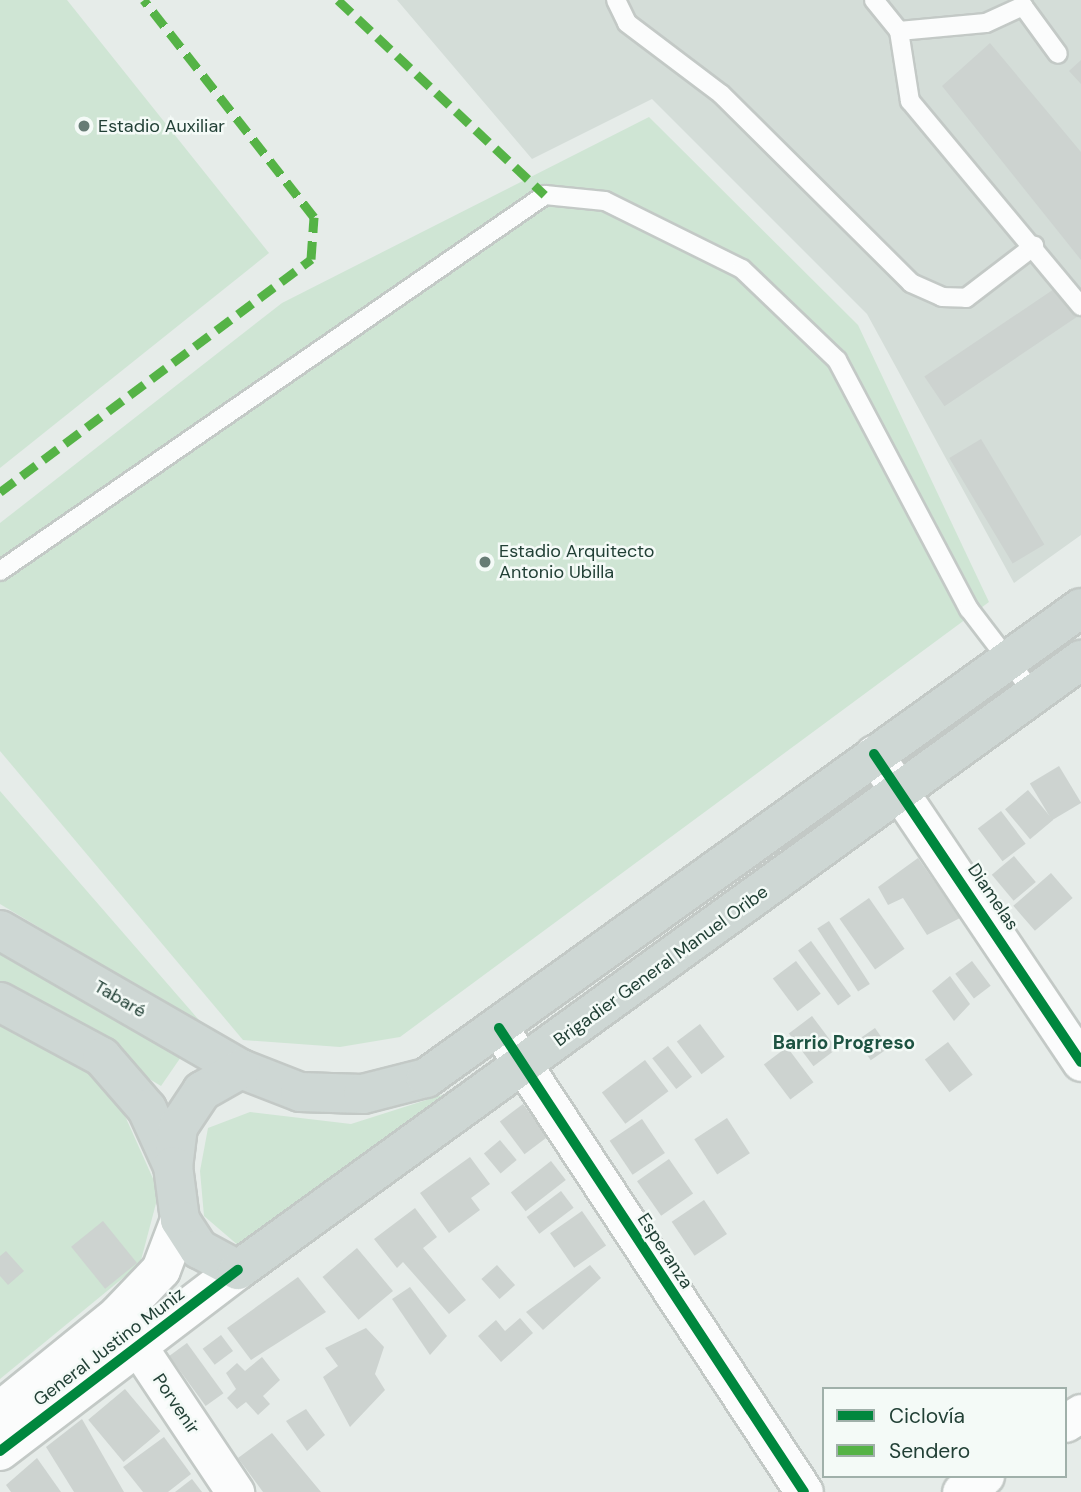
<!DOCTYPE html>
<meta charset="utf-8">
<style>
body{margin:0}
#map{position:relative;width:1081px;height:1492px;overflow:hidden;background:#e6ece9;font-family:"DM Sans",sans-serif}
div>[style]{position:absolute}
.built>*{inset:0;background:#d4ddd8}
.green>*{inset:0;background:#cfe5d4}
.building>*{inset:0;background:#cdd3d0;transform-origin:0 0}
.roads{filter:drop-shadow(2px 0 #c3c9c6) drop-shadow(-2px 0 #c3c9c6) drop-shadow(0 2px #c3c9c6) drop-shadow(0 -2px #c3c9c6)}
.lane>*{height:18px;margin:-9px;padding:0 9px;transform-origin:9px;border-radius:9px;background:#fbfcfc}
.street>*{height:37px;margin:-18.5px;padding:0 18.5px;transform-origin:18.5px;border-radius:18.5px;background:#fbfcfc}
.secondary>*{height:38px;margin:-19px;padding:0 19px;transform-origin:19px;border-radius:19px;background:#fbfcfc}
.primary>*{height:38px;margin:-19px;padding:0 19px;transform-origin:19px;border-radius:19px;background:#ced7d4}
.quiet>*{height:9px;margin-top:-4.5px;transform-origin:0;background:repeating-linear-gradient(90deg,#55b346 0 18px,transparent 0 27px)}
.cycleway>*{height:10px;margin:-5px;padding:0 5px;transform-origin:5px;border-radius:5px;background:#00873e}
.dots>*{width:19px;height:19px;translate:-50% -50%;box-sizing:border-box;border:4px solid #f4faf7;border-radius:50%}
span{translate:-50% -50%;white-space:nowrap;text-align:center;line-height:1.15;-webkit-text-stroke:5px #f4faf7;paint-order:stroke}
.poi-label{font-size:18px;color:#224036}
.left{translate:0 -50%;text-align:left}
.street-label{font-size:18px;color:#224036}
.neighbourhood-label{font-size:19px;color:#1d5342;font-weight:700}
.legend{position:absolute;left:822px;top:1387px;width:245px;height:91px;box-sizing:border-box;background:#f4faf7;border:2px solid #a0b0aa;margin:0;padding:9px 12px;list-style:none;font-size:21px;color:#224036}
.legend li{display:flex;align-items:center;gap:14px;height:35px}
.legend b{width:35px;border:2px solid #a0b0aa}
</style>
<div id="map">
<div class="built">
<div style="clip-path:polygon(397px 0,1081px 0,1081px 535px,1014px 583px,867px 314px,652px 99px,532px 159px)"></div>
</div>
<div class="green">
<div style="clip-path:polygon(0 0,67px 0,269px 253px,0 468px)"></div>
<div style="clip-path:polygon(649px 117px,858px 325px,989px 602px,400px 1037px,340px 1047px,243px 1040px,0 751px,0 523px,282px 303px)"></div>
<div style="clip-path:polygon(0 791px,205px 1027px,0 904px)"></div>
<div style="clip-path:polygon(0 949px,183px 1054px,161px 1086px,0 989px)"></div>
<div style="clip-path:polygon(0 1021px,76px 1061px,121px 1107px,159px 1192px,140px 1264px,0 1379px)"></div>
<div style="clip-path:polygon(464px 1088px,239px 1246px,204px 1216px,200px 1171px,208px 1128px,250px 1112px,351px 1124px)"></div>
</div>
<div class="building">
<div style="clip-path:polygon(990px 43px,1081px 152px,1081px 260px,942px 86px)"></div>
<div style="clip-path:polygon(1081px 60px,1081px 84px,1069px 71px)"></div>
<div style="left:1057px;top:287px;width:36px;height:160px;rotate:56deg"></div>
<div style="left:981px;top:439px;width:123px;height:37px;rotate:59deg"></div>
<div style="left:1059px;top:766px;width:43px;height:34px;rotate:59deg"></div>
<div style="left:1028px;top:790px;width:39px;height:30px;rotate:50deg"></div>
<div style="left:1001px;top:811px;width:41px;height:29px;rotate:53deg"></div>
<div style="left:1014px;top:856px;width:34px;height:29px;rotate:50deg"></div>
<div style="clip-path:polygon(918px 858px,960px 918px,927px 935px,903px 898px,888px 905px,878px 887px)"></div>
<div style="left:1051px;top:873px;width:33px;height:50px;rotate:49deg"></div>
<div style="left:869px;top:898px;width:62px;height:36px;rotate:55deg"></div>
<div style="left:829px;top:921px;width:75px;height:14px;rotate:57deg"></div>
<div style="left:811px;top:941px;width:68px;height:16px;rotate:54deg"></div>
<div style="left:796px;top:961px;width:41px;height:29px;rotate:53deg"></div>
<div style="left:972px;top:961px;width:31px;height:21px;rotate:53deg"></div>
<div style="clip-path:polygon(950px 976px,970px 1004px,954px 1021px,932px 991px)"></div>
<div style="left:812px;top:1016px;width:41px;height:29px;rotate:53deg"></div>
<div style="left:700px;top:1024px;width:41px;height:29px;rotate:53deg"></div>
<div style="left:875px;top:1028px;width:24px;height:22px;rotate:55deg"></div>
<div style="left:948px;top:1042px;width:41px;height:29px;rotate:53deg"></div>
<div style="left:668px;top:1046px;width:39px;height:20px;rotate:52deg"></div>
<div style="left:787px;top:1047px;width:44px;height:29px;rotate:53deg"></div>
<div style="left:645px;top:1060px;width:39px;height:54px;rotate:53deg"></div>
<div style="left:523px;top:1104px;width:41px;height:29px;rotate:53deg"></div>
<div style="left:727px;top:1118px;width:42px;height:39px;rotate:57deg"></div>
<div style="left:642px;top:1119px;width:41px;height:39px;rotate:56deg"></div>
<div style="left:500px;top:1140px;width:26px;height:21px;rotate:50deg"></div>
<div style="clip-path:polygon(470px 1157px,490px 1184px,471px 1198px,480px 1210px,449px 1233px,420px 1193px)"></div>
<div style="left:669px;top:1159px;width:42px;height:39px;rotate:55deg"></div>
<div style="left:551px;top:1161px;width:24px;height:51px;rotate:52deg"></div>
<div style="left:561px;top:1191px;width:21px;height:43px;rotate:53deg"></div>
<div style="left:704px;top:1200px;width:41px;height:39px;rotate:56deg"></div>
<div style="clip-path:polygon(415px 1208px,437px 1237px,423px 1248px,466px 1300px,449px 1314px,403px 1262px,397px 1268px,374px 1239px)"></div>
<div style="left:582px;top:1211px;width:42px;height:39px;rotate:55deg"></div>
<div style="left:103px;top:1221px;width:54px;height:41px;rotate:51deg"></div>
<div style="left:357px;top:1248px;width:56px;height:45px;rotate:50deg"></div>
<div style="clip-path:polygon(6px 1251px,24px 1271px,8px 1285px,0 1276px,0 1256px)"></div>
<div style="left:497px;top:1265px;width:27px;height:21px;rotate:48deg"></div>
<div style="clip-path:polygon(590px 1265px,601px 1278px,543px 1330px,526px 1312px)"></div>
<div style="clip-path:polygon(298px 1277px,326px 1312px,251px 1360px,227px 1328px)"></div>
<div style="clip-path:polygon(410px 1287px,447px 1336px,430px 1355px,392px 1299px)"></div>
<div style="clip-path:polygon(520px 1318px,533px 1333px,501px 1362px,478px 1336px,496px 1320px,505px 1331px)"></div>
<div style="clip-path:polygon(366px 1328px,384px 1347px,375px 1374px,385px 1390px,350px 1427px,323px 1377px,338px 1366px,325px 1348px)"></div>
<div style="left:221px;top:1335px;width:20px;height:23px;rotate:53deg"></div>
<div style="left:187px;top:1343px;width:62px;height:22px;rotate:54deg"></div>
<div style="clip-path:polygon(262px 1357px,280px 1380px,263px 1396px,270px 1404px,258px 1415px,246px 1402px,237px 1409px,227px 1398px,236px 1389px,226px 1373px,237px 1363px,245px 1371px)"></div>
<div style="left:125px;top:1389px;width:55px;height:48px;rotate:50deg"></div>
<div style="clip-path:polygon(306px 1409px,325px 1435px,307px 1451px,286px 1421px)"></div>
<div style="clip-path:polygon(82px 1419px,124px 1492px,74px 1492px,46px 1447px)"></div>
<div style="clip-path:polygon(272px 1433px,301px 1468px,321px 1492px,263px 1492px,238px 1458px)"></div>
<div style="clip-path:polygon(164px 1437px,191px 1474px,168px 1492px,143px 1492px,123px 1467px)"></div>
<div style="clip-path:polygon(37px 1458px,61px 1492px,11px 1492px,6px 1485px)"></div>
<div style="clip-path:polygon(192px 1479px,202px 1492px,175px 1492px)"></div>
</div>
<div class="roads">
<div class="lane">
<div style="left:616px;top:0;width:25px;rotate:64deg"></div>
<div style="left:627px;top:23px;width:118px;rotate:37.1deg"></div>
<div style="left:721px;top:94px;width:268px;rotate:44.8deg"></div>
<div style="left:911px;top:283px;width:34px;rotate:24deg"></div>
<div style="left:942px;top:297px;width:24px;rotate:2deg"></div>
<div style="left:966px;top:298px;width:86px;rotate:-37.4deg"></div>
<div style="left:874px;top:0;width:40px;rotate:51deg"></div>
<div style="left:899px;top:31px;width:71px;rotate:81.1deg"></div>
<div style="left:910px;top:101px;width:267px;rotate:50.2deg"></div>
<div style="left:899px;top:31px;width:87px;rotate:-5.3deg"></div>
<div style="left:986px;top:23px;width:41px;rotate:-24.7deg"></div>
<div style="left:1023px;top:6px;width:59px;rotate:53.9deg"></div>
<div style="left:0;top:571px;width:662px;rotate:-34.6deg"></div>
<div style="left:545px;top:195px;width:60px;rotate:5.7deg"></div>
<div style="left:605px;top:201px;width:153px;rotate:26.4deg"></div>
<div style="left:742px;top:269px;width:132px;rotate:43.8deg"></div>
<div style="left:837px;top:360px;width:282px;rotate:62.1deg"></div>
<div style="left:969px;top:609px;width:107px;rotate:52.6deg"></div>
</div>
<div class="street">
<div style="left:874px;top:754px;width:371px;rotate:56.1deg"></div>
<div style="left:499px;top:1028px;width:555px;rotate:56.68deg"></div>
<div style="left:121px;top:1321px;width:206px;rotate:56.3deg"></div>
<div style="left:1065px;top:1423px;width:19px;rotate:-32deg"></div>
<div style="left:961px;top:1492px;width:29px;rotate:-34deg"></div>
</div>
<div class="secondary">
<div style="left:0;top:1411px;width:152px;rotate:-39.1deg"></div>
<div style="left:118px;top:1315px;width:62px;rotate:-46.3deg"></div>
<div style="left:161px;top:1270px;width:53px;rotate:-69.2deg"></div>
<div style="left:0;top:1451px;width:299px;rotate:-37.3deg"></div>
</div>
<div class="primary">
<div style="left:0;top:930px;width:278px;rotate:30deg"></div>
<div style="left:241px;top:1069px;width:63px;rotate:21.3deg"></div>
<div style="left:300px;top:1092px;width:63px;rotate:1.8deg"></div>
<div style="left:363px;top:1094px;width:65px;rotate:-14.3deg"></div>
<div style="left:426px;top:1078px;width:806px;rotate:-35.66deg"></div>
<div style="left:0;top:1002px;width:116px;rotate:28.3deg"></div>
<div style="left:102px;top:1057px;width:69px;rotate:49.1deg"></div>
<div style="left:147px;top:1109px;width:63px;rotate:65.5deg"></div>
<div style="left:241px;top:1069px;width:45px;rotate:150.6deg"></div>
<div style="left:202px;top:1091px;width:43px;rotate:123.7deg"></div>
<div style="left:178px;top:1127px;width:39px;rotate:97deg"></div>
<div style="left:173px;top:1166px;width:54px;rotate:82.6deg"></div>
<div style="left:180px;top:1220px;width:35px;rotate:57deg"></div>
<div style="left:199px;top:1249px;width:44px;rotate:28.3deg"></div>
<div style="left:238px;top:1270px;width:1041px;rotate:-35.89deg"></div>
</div>
</div>
<div class="quiet">
<div style="left:338px;top:0;width:284px;rotate:43.3deg"></div>
<div style="left:0;top:492px;width:389px;rotate:-36.8deg"></div>
<div style="left:311px;top:259px;width:42px;rotate:-85.9deg"></div>
<div style="left:314px;top:217px;width:276px;rotate:-128.1deg"></div>
</div>
<div class="cycleway">
<div style="left:874px;top:754px;width:371px;rotate:56.1deg"></div>
<div style="left:499px;top:1028px;width:555px;rotate:56.68deg"></div>
<div style="left:0;top:1451px;width:299px;rotate:-37.3deg"></div>
</div>
<div class="dots">
<div style="left:84px;top:126px;background:#677c75"></div>
<div style="left:485px;top:562px;background:#677c75"></div>
</div>
<div class="poi-label">
<span class="left" style="left:98px;top:126px">Estadio Auxiliar</span>
<span class="left" style="left:499px;top:562px">Estadio Arquitecto<br>Antonio Ubilla</span>
</div>
<div class="street-label">
<span style="left:993px;top:897px;rotate:56deg">Diamelas</span>
<span style="left:661px;top:966px;rotate:-36deg">Brigadier General Manuel Oribe</span>
<span style="left:120px;top:999px;rotate:30deg">Tabaré</span>
<span style="left:665px;top:1251px;rotate:57deg">Esperanza</span>
<span style="left:109px;top:1347px;rotate:-37deg">General Justino Muniz</span>
<span style="left:176px;top:1404px;rotate:56deg">Porvenir</span>
</div>
<div class="neighbourhood-label">
<span style="left:844px;top:1043px">Barrio Progreso</span>
</div>
<ul class="legend">
<li><b style="height:9px;background:#00873e"></b>Ciclovía</li>
<li><b style="height:9px;background:#55b346"></b>Sendero</li>
</ul>
</div>
